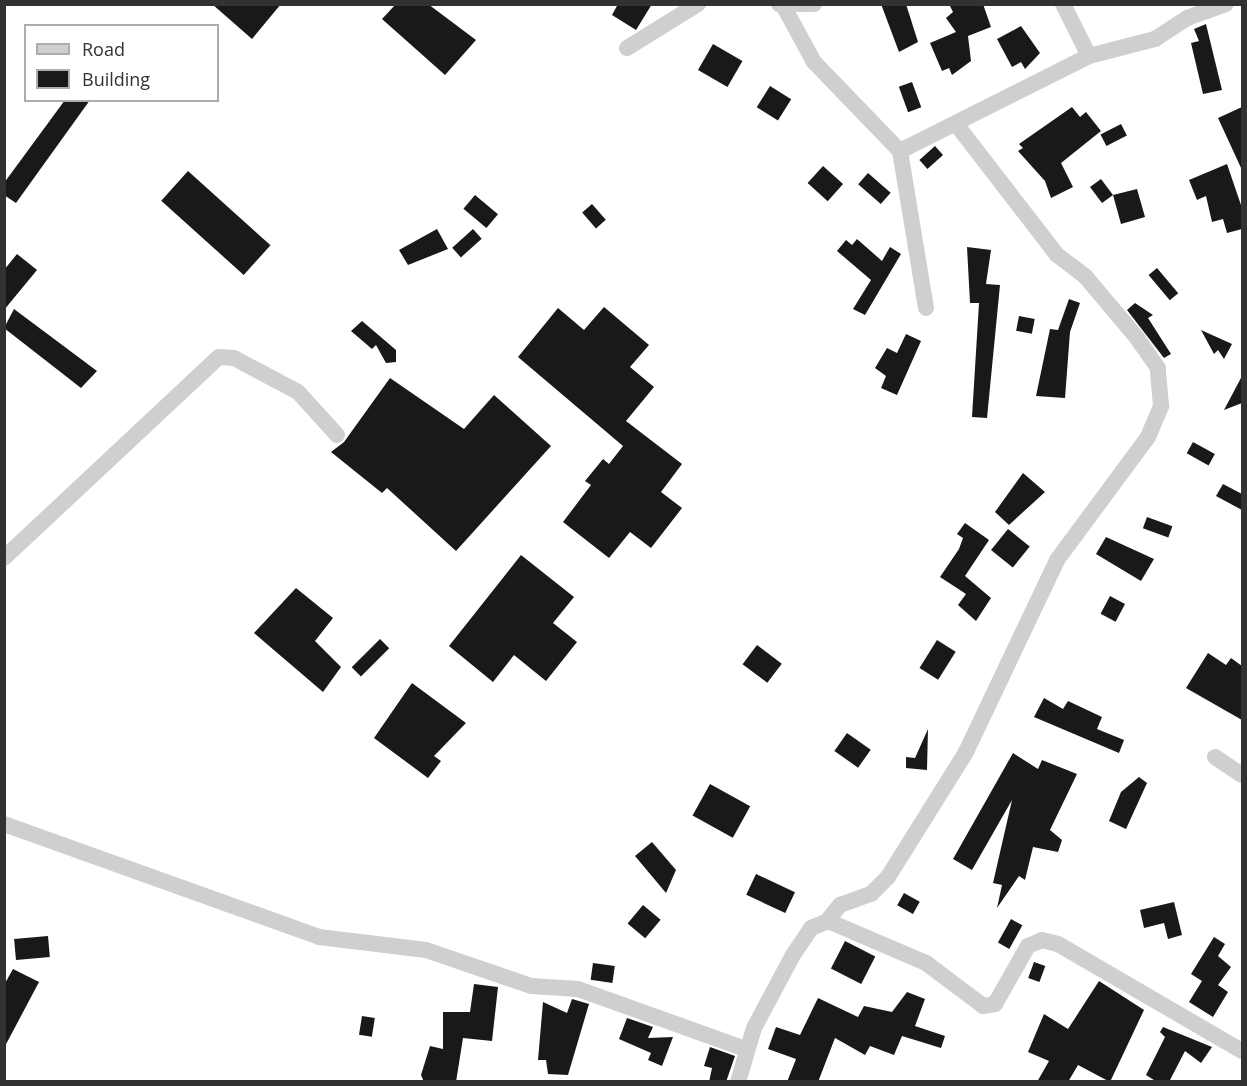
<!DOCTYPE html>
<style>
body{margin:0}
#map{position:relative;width:1247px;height:1086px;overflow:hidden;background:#fff;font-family:"Open Sans",sans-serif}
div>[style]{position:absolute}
.building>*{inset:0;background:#191919;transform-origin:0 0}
.minor>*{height:16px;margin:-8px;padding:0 8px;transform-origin:8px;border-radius:8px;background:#cfcfcf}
span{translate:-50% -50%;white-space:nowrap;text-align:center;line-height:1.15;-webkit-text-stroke:6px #fff;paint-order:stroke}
.frame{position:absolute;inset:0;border:6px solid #323232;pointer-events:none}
.legend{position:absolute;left:24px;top:24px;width:195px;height:78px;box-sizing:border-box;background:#fff;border:2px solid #adadad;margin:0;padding:8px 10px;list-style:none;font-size:18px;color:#323232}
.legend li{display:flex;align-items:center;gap:12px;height:30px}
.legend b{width:30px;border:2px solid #adadad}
</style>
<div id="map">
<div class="building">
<div style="clip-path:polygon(212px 4px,281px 4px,252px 39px)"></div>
<div style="clip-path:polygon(396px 4px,428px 4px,476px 40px,445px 75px,382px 19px)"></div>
<div style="clip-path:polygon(618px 4px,652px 4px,636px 30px,612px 15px)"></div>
<div style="clip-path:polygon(881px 4px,906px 4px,918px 42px,899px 52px)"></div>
<div style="clip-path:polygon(949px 4px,983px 4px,991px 27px,968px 36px,971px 61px,952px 75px,949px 68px,942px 71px,930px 43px,956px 32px,946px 18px,953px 12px)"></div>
<div style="clip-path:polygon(1206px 24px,1222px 90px,1203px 94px,1191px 43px,1199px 41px,1194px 29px)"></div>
<div style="clip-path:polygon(1021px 26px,1040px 53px,1025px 69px,1021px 62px,1012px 67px,997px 39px)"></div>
<div style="left:713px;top:44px;width:34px;height:30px;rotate:30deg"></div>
<div style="left:912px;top:82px;width:27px;height:14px;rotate:70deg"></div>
<div style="left:770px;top:86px;width:25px;height:25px;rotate:32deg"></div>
<div style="clip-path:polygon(65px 100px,90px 100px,16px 203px,4px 195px,4px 183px)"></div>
<div style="clip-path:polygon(1072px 107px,1080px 117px,1086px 112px,1101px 131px,1061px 163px,1073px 187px,1051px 198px,1045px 181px,1018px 151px,1023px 148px,1019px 144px)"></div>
<div style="clip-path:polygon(1242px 107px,1242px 170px,1218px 118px)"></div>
<div style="left:1121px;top:124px;width:13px;height:23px;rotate:63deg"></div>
<div style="left:935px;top:146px;width:12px;height:21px;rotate:48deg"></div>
<div style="clip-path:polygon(1227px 164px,1242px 208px,1242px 229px,1227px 233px,1223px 219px,1212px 222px,1206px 196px,1197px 200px,1189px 180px)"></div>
<div style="left:823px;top:166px;width:27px;height:23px;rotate:42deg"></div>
<div style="left:188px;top:171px;width:111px;height:40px;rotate:42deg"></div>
<div style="left:868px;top:173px;width:30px;height:15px;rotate:41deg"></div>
<div style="clip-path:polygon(1101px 179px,1113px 195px,1137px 189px,1145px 217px,1121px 224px,1113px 195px,1102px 203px,1090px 187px)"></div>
<div style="left:475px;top:195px;width:30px;height:18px;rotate:40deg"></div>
<div style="left:592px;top:204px;width:21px;height:13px;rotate:49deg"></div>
<div style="clip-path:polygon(437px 229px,448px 249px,408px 265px,399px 250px)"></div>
<div style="left:473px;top:229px;width:13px;height:28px;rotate:48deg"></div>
<div style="clip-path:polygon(857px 239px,882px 261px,890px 247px,901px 254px,865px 315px,853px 309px,871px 280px,837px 251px,846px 240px,852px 245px)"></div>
<div style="clip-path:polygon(967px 247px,991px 250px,986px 284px,1000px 285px,987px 418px,972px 417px,979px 303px,970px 303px)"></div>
<div style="clip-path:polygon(17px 254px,37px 270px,4px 310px,4px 270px)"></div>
<div style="left:1157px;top:268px;width:33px;height:11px;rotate:50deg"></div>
<div style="clip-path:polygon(1069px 299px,1080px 303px,1070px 332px,1065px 398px,1036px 396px,1050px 329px,1058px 330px)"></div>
<div style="clip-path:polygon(1135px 303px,1153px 315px,1148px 318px,1171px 354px,1164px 358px,1127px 310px)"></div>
<div style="clip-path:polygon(604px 307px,649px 345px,630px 367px,654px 387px,626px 421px,682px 464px,661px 492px,682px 508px,651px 548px,630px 532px,609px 558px,563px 522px,591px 485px,585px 481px,603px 459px,609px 464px,623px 446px,518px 357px,558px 308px,584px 330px)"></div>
<div style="clip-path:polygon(14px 309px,97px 371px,81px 388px,4px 328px)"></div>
<div style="left:1019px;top:316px;width:16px;height:15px;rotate:11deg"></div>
<div style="clip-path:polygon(362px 321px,396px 350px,396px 362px,386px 363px,376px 345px,372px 349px,351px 331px)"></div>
<div style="clip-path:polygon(1201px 330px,1232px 344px,1224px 359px,1218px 350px,1214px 354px)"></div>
<div style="clip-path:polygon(906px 334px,921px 341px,897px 395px,881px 388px,886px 376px,875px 368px,887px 348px,897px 353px)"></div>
<div style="clip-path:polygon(1242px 376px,1242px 403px,1224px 410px)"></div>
<div style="clip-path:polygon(390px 378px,464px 429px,494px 395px,551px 446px,456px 551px,387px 488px,382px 493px,331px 452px,344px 442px)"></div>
<div style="left:1193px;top:442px;width:25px;height:13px;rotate:29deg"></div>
<div style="clip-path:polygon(1023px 473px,1045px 492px,1009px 525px,995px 512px)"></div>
<div style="clip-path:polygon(1223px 484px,1242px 494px,1242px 510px,1216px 496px)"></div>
<div style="left:1147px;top:517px;width:27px;height:12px;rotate:20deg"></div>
<div style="clip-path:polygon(965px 523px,989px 540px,965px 576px,991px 598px,976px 621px,958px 605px,966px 594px,940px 577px,959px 549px,963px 538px,957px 534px)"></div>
<div style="left:1008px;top:529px;width:28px;height:27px;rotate:39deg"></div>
<div style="clip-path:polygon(1106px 537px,1154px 559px,1141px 581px,1096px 554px)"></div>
<div style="clip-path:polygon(521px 555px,574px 597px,553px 623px,577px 642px,546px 681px,514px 655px,493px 682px,449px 646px)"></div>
<div style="clip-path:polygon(296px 588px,333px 618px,315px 641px,341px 667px,323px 692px,254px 633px)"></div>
<div style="left:1110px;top:596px;width:17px;height:20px;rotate:28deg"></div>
<div style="left:380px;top:639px;width:13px;height:40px;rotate:45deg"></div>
<div style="left:937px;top:640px;width:22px;height:33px;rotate:32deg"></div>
<div style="left:757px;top:645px;width:31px;height:24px;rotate:37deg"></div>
<div style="clip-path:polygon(1208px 653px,1226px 665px,1231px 658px,1242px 666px,1242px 720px,1186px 688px)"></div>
<div style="clip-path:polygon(412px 683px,466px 723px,434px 756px,441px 761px,428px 778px,374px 738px)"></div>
<div style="clip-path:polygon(1044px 698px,1063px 709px,1068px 701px,1102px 717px,1097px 729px,1124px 740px,1119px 753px,1034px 717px)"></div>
<div style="clip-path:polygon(928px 729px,927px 770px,906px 768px,906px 757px,915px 758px)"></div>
<div style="left:847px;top:733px;width:29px;height:22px;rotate:35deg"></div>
<div style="clip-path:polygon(1013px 753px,1038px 769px,1042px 760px,1077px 774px,1050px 830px,1062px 840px,1058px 852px,1033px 847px,1025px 880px,1019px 876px,997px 908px,1002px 885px,993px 883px,1012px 800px,972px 870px,953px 859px)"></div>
<div style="clip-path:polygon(1139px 777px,1147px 783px,1126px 829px,1109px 821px,1121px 792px)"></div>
<div style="left:710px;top:784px;width:46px;height:36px;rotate:29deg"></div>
<div style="clip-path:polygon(652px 842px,676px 870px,666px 893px,635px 856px)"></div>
<div style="left:756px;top:874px;width:43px;height:23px;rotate:25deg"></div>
<div style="left:904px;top:893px;width:18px;height:14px;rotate:29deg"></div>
<div style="clip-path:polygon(1174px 902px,1182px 935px,1168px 939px,1164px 923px,1144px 928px,1140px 910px)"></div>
<div style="left:643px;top:905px;width:23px;height:24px;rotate:40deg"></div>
<div style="left:1011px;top:919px;width:13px;height:27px;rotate:29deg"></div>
<div style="left:48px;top:936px;width:21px;height:34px;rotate:85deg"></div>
<div style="clip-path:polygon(1214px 937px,1225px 944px,1218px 956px,1231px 967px,1218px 985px,1228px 992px,1213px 1017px,1189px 1002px,1202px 981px,1191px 974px)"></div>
<div style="left:845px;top:941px;width:34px;height:31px;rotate:27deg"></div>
<div style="left:1034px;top:962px;width:12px;height:17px;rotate:20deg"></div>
<div style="left:593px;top:963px;width:22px;height:17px;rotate:8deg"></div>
<div style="clip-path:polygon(13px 969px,39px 982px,4px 1048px,4px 985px)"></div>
<div style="clip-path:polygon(1099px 981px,1144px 1010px,1110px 1082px,1078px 1065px,1068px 1082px,1037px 1082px,1049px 1061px,1028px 1052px,1044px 1014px,1068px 1029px)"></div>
<div style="clip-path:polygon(474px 984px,498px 987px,492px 1041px,463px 1038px,456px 1082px,424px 1082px,421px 1075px,430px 1046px,443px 1049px,443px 1012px,470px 1012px)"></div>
<div style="clip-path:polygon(907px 992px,925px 999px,915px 1026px,945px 1036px,941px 1048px,902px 1036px,894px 1055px,870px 1046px,865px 1055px,835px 1038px,818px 1082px,787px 1082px,796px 1059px,768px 1049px,776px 1027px,800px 1035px,818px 998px,858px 1017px,864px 1006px,892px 1012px)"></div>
<div style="clip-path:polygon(572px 999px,589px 1004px,568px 1075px,548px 1074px,546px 1060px,538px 1060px,543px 1002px,567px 1013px)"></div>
<div style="left:362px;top:1016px;width:13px;height:19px;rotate:9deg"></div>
<div style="clip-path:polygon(627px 1018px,653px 1027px,648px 1038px,673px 1037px,662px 1066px,648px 1060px,651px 1053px,619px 1039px)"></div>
<div style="clip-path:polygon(1163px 1027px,1212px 1047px,1201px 1063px,1185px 1051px,1169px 1082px,1157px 1082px,1146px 1075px,1165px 1037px,1160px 1032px)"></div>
<div style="clip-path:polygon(710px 1047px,735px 1056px,726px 1082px,709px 1082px,712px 1068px,704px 1066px)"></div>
</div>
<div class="minor">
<div style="left:779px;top:4px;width:35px"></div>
<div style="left:1063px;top:4px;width:58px;rotate:63.4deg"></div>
<div style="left:784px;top:7px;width:63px;rotate:61.4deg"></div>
<div style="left:814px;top:62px;width:124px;rotate:46deg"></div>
<div style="left:900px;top:151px;width:159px;rotate:80.6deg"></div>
<div style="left:627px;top:48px;width:84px;rotate:-31.8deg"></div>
<div style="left:900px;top:151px;width:212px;rotate:-26.7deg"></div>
<div style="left:1089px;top:56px;width:68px;rotate:-14.4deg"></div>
<div style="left:1155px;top:39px;width:38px;rotate:-33deg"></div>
<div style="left:1187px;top:18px;width:41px;rotate:-19.7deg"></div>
<div style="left:4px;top:558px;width:294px;rotate:-43.1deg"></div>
<div style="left:219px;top:357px;width:15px;rotate:4deg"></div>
<div style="left:234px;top:358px;width:72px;rotate:28deg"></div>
<div style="left:298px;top:392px;width:58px;rotate:47.8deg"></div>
<div style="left:1215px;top:757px;width:32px;rotate:34deg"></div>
<div style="left:4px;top:824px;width:335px;rotate:19.7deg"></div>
<div style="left:319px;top:937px;width:108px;rotate:6.9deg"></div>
<div style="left:426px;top:950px;width:111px;rotate:18.9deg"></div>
<div style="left:531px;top:986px;width:47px;rotate:3.7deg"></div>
<div style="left:578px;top:989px;width:178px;rotate:19.7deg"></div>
<div style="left:827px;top:921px;width:21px;rotate:-51deg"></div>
<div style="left:840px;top:905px;width:33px;rotate:-20deg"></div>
<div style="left:871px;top:894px;width:24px;rotate:-45deg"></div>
<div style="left:888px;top:877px;width:147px;rotate:-58deg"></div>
<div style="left:966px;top:752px;width:212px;rotate:-64.6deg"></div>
<div style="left:1057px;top:560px;width:153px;rotate:-53.5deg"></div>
<div style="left:1148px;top:437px;width:34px;rotate:-67deg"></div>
<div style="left:1161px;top:406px;width:38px;rotate:-95deg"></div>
<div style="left:1158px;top:368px;width:35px;rotate:-125deg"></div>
<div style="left:1138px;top:339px;width:82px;rotate:-130.1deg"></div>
<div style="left:1085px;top:276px;width:35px;rotate:-143deg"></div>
<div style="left:1057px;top:255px;width:165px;rotate:-127.6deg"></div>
<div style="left:738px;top:1082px;width:56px;rotate:-73.5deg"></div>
<div style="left:754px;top:1028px;width:83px;rotate:-61.9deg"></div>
<div style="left:793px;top:955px;width:32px;rotate:-56deg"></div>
<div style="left:811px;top:928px;width:18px;rotate:-22deg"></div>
<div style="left:828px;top:921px;width:107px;rotate:23.2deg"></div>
<div style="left:926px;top:963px;width:71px;rotate:37deg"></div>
<div style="left:983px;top:1006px;width:12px;rotate:-9deg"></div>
<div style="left:995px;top:1004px;width:67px;rotate:-60.4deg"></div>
<div style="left:1028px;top:946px;width:15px;rotate:-23deg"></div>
<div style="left:1042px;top:940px;width:16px;rotate:14deg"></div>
<div style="left:1058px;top:944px;width:213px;rotate:30.2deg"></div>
</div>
<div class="frame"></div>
<ul class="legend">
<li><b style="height:8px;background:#cfcfcf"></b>Road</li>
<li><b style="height:16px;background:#191919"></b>Building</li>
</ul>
</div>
